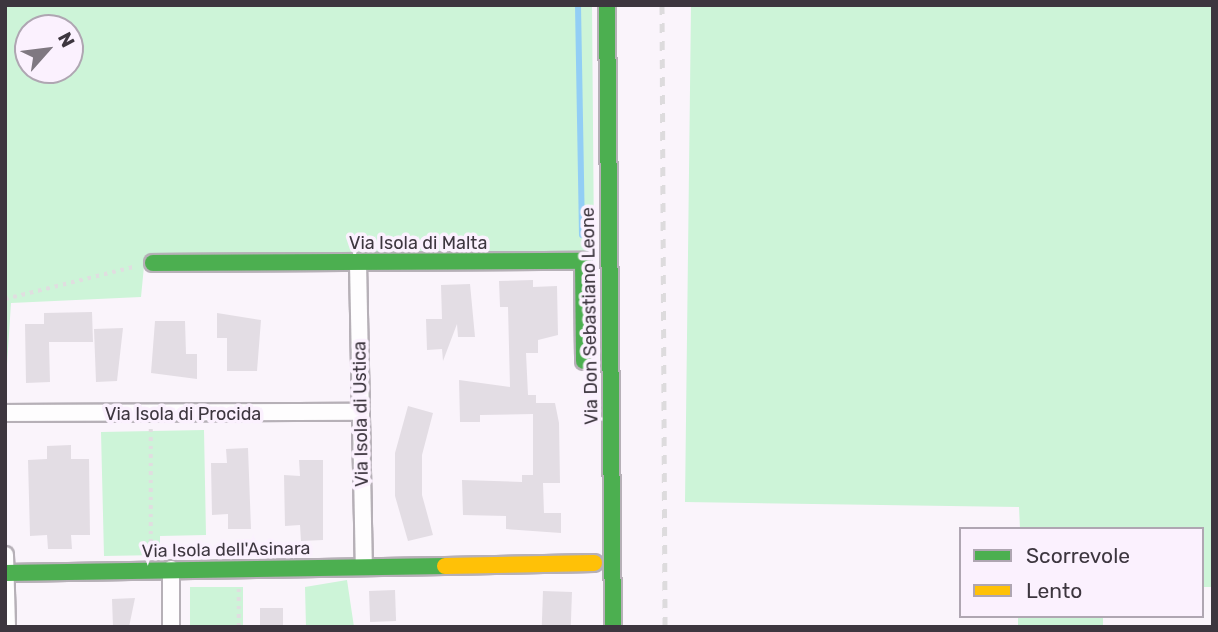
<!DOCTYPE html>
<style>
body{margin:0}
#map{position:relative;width:1218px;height:632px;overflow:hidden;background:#faf4fb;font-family:Rubik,sans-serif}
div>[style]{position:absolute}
.green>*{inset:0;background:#cdf4d8;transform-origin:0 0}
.stream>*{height:6px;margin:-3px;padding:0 3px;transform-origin:3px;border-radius:3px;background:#92cef5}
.building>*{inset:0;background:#e3dde4;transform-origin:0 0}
.path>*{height:3.5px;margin-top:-1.75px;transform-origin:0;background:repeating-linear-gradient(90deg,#e0dee0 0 3.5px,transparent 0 8.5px)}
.roads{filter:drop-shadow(2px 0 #b6b0b7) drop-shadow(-2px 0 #b6b0b7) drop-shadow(0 2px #b6b0b7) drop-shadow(0 -2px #b6b0b7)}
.street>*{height:16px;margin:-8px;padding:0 8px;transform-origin:8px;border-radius:8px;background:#fefdfe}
.fast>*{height:16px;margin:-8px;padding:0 8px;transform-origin:8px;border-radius:8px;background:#4caf50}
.slow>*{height:16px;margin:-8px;padding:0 8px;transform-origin:8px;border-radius:8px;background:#ffc107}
.rail>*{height:5px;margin-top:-2.5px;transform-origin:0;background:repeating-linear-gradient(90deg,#dddbdd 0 9px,transparent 0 18px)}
span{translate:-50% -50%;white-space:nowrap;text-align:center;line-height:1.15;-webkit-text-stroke:7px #fbf1fe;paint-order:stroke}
.street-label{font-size:18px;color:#3d363f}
.frame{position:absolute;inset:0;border:7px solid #3d363f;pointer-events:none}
.legend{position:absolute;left:959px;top:527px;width:245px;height:91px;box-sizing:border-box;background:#fbf1fe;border:2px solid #afa6b2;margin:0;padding:9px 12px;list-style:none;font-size:21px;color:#3d363f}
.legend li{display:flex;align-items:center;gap:14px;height:35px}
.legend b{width:35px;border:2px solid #afa6b2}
.north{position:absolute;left:14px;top:14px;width:70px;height:70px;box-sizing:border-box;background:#fbf1fe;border:2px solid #afa6b2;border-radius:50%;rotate:62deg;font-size:19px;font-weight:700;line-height:28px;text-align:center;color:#3d363f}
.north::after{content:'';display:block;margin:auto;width:24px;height:32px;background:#7f7881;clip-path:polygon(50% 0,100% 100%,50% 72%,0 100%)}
</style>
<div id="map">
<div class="green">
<div style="clip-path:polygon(evenodd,5px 5px,592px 5px,594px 247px,587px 253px,145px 256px,141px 297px,11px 303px,5px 395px,5px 5px,28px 28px,70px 28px,70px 70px,28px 70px,28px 28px)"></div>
<div style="clip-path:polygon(691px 5px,1213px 5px,1213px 587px,1202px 587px,1202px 529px,1020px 529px,1019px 507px,685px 502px)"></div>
<div style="clip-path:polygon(204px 430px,206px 535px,160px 536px,160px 555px,104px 556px,101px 432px)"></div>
<div style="clip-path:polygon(347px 580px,354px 627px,306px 627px,305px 587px)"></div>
<div style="left:243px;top:587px;width:40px;height:53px;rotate:90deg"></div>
<div style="left:1018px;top:616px;width:85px;height:11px"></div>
</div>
<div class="stream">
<div style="left:578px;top:5px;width:230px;rotate:89deg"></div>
</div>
<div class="building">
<div style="clip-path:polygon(533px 280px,533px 287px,557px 286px,558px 335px,538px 340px,538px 353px,526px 353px,528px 395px,536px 395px,536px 403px,555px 403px,559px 423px,560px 483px,543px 483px,544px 513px,561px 513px,561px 533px,506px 529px,506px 516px,463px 515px,462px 480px,522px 482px,522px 475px,533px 475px,533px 414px,480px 415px,480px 422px,460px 422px,459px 380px,510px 387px,508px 307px,500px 307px,499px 281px)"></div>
<div style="clip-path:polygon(470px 284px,475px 337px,458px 337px,457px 324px,443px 361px,442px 349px,427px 350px,426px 319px,442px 319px,441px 285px)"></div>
<div style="clip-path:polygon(92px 312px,93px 342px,49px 342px,50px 382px,26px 383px,25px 324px,44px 324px,44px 313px)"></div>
<div style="clip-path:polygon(217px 313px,261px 320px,257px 371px,227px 371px,227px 338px,217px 338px)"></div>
<div style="clip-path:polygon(155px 321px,185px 321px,186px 354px,197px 354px,197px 379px,151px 373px)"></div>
<div style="clip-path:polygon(123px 328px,117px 381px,96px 382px,94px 329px)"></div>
<div style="clip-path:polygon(408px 406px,433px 413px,422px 455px,422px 495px,433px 535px,408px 541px,395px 496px,395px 453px)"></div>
<div style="clip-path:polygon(71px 445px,71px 459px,89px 459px,90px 535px,71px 535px,72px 549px,48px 549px,47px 535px,30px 536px,28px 460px,47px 459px,47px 446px)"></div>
<div style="clip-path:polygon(248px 448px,251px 529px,228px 529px,228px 514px,212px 515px,211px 463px,227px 463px,226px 449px)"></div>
<div style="clip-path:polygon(299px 460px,323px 460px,323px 540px,301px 541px,300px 525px,285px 526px,284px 475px,300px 476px)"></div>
<div style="left:395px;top:590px;width:31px;height:26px;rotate:88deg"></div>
<div style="left:543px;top:591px;width:29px;height:36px;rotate:2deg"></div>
<div style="clip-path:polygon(135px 598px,129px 627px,113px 627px,112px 599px)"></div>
<div style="left:260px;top:608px;width:23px;height:19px"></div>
</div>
<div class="path">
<div style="left:5px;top:299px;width:132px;rotate:-14deg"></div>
<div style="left:151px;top:429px;width:121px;rotate:90deg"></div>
<div style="left:239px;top:589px;width:38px;rotate:90deg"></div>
</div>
<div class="roads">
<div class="street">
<div style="left:358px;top:262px;width:304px;rotate:88.9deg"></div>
<div style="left:5px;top:413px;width:356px;rotate:-0.2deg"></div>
<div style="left:5px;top:555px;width:72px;rotate:88.4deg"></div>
<div style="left:171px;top:569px;width:58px;rotate:90deg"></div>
</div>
<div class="fast">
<div style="left:607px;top:5px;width:622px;rotate:89.45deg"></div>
<div style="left:153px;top:263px;width:430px;rotate:-0.3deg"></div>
<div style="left:583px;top:261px;width:100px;rotate:89.4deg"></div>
<div style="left:5px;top:573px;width:440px;rotate:-0.9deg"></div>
</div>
<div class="slow">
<div style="left:445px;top:566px;width:149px;rotate:-1.2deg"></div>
</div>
</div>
<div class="rail">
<div style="left:662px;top:5px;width:622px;rotate:89.72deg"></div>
</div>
<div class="street-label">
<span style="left:418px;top:243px">Via Isola di Malta</span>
<span style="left:590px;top:316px;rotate:-91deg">Via Don Sebastiano Leone</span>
<span style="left:183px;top:414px">Via Isola di Procida</span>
<span style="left:361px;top:414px;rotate:-91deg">Via Isola di Ustica</span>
<span style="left:226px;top:550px;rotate:-1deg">Via Isola dell'Asinara</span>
</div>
<div class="frame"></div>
<ul class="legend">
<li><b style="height:9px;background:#4caf50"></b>Scorrevole</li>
<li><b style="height:9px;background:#ffc107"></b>Lento</li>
</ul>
<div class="north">N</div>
</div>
